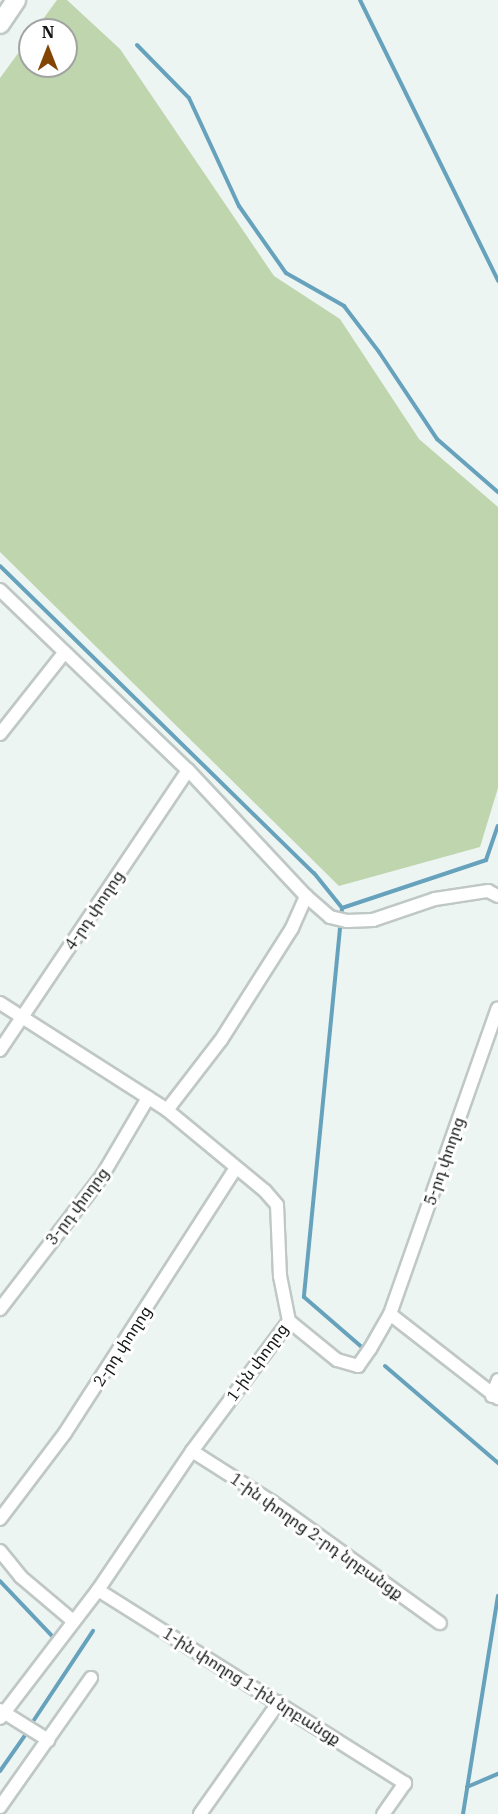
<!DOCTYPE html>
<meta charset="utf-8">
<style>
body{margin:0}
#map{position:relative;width:498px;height:1814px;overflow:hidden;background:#edf5f3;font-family:"IBM Plex Serif","Noto Sans Armenian",serif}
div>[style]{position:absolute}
.green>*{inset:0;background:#bfd5ae}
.stream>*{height:4px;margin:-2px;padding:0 2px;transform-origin:2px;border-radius:2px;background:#67a2bd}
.roads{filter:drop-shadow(2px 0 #c0c8c6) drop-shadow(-2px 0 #c0c8c6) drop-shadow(0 2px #c0c8c6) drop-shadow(0 -2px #c0c8c6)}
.minor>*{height:12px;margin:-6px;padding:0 6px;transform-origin:6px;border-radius:6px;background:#fff}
.primary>*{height:18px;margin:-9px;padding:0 9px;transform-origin:9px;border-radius:9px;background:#fff}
span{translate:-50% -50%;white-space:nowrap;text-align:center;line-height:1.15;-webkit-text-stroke:6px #fff;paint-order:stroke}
.street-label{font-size:16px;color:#141616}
.north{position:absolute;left:18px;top:18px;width:60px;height:60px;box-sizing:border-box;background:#fff;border:2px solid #a1a2a2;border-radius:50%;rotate:0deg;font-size:16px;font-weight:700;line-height:24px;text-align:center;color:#141616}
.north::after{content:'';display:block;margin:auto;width:21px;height:27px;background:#834503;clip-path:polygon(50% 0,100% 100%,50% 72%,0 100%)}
</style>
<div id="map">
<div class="green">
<div style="clip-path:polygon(57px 0,67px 0,120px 49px,274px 276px,340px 319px,419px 439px,498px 507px,498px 788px,480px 847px,339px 886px,0 552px,0 78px,30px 37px,30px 66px,66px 66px,66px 30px,35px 30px)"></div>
</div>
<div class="stream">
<div style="left:360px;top:0;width:313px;rotate:63.8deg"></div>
<div style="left:137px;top:45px;width:74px;rotate:45.5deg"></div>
<div style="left:189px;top:98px;width:119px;rotate:65.2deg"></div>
<div style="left:239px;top:206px;width:82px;rotate:55deg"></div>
<div style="left:286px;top:273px;width:67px;rotate:29.6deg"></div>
<div style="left:344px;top:306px;width:58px;rotate:52.7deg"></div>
<div style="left:379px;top:352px;width:105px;rotate:56.3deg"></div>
<div style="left:437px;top:439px;width:81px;rotate:41deg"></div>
<div style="left:0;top:566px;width:439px;rotate:44.4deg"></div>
<div style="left:314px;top:873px;width:45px;rotate:51.3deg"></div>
<div style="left:342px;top:908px;width:391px;rotate:95.6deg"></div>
<div style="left:304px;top:1297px;width:79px;rotate:40.9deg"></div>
<div style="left:342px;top:908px;width:152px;rotate:-18.4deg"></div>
<div style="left:486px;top:860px;width:36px;rotate:-71deg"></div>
<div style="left:385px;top:1366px;width:149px;rotate:40.6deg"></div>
<div style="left:0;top:1581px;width:76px;rotate:46.6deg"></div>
<div style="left:34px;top:1720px;width:107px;rotate:-56.5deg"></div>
<div style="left:0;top:1771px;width:49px;rotate:-55deg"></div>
<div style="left:467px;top:1787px;width:34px;rotate:-23deg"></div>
<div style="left:463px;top:1814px;width:221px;rotate:-80.9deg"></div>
</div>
<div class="roads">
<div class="minor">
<div style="left:0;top:590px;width:260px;rotate:43.8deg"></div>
<div style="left:188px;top:770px;width:173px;rotate:46.9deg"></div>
<div style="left:306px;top:896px;width:32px;rotate:41deg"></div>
<div style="left:330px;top:917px;width:17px;rotate:13deg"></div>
<div style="left:347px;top:921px;width:26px;rotate:-2deg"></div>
<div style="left:373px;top:920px;width:65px;rotate:-18.7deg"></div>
<div style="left:435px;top:899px;width:54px;rotate:-8.6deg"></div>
<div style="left:488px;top:891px;width:11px;rotate:27deg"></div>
<div style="left:0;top:734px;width:103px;rotate:-51.7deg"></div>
<div style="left:0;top:1003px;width:198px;rotate:32.6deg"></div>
<div style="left:167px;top:1110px;width:127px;rotate:39.6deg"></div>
<div style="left:265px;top:1191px;width:18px;rotate:49deg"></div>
<div style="left:277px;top:1205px;width:71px;rotate:87.6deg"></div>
<div style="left:280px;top:1276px;width:46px;rotate:78.7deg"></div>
<div style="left:289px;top:1321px;width:162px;rotate:126.7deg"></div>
<div style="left:192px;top:1451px;width:168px;rotate:124.1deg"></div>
<div style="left:98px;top:1590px;width:161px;rotate:127.4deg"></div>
<div style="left:0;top:1050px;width:337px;rotate:-56.1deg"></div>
<div style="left:167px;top:1110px;width:88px;rotate:-52.4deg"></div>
<div style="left:221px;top:1040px;width:133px;rotate:-57.6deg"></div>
<div style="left:292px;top:928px;width:35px;rotate:-66deg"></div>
<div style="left:0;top:1309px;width:168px;rotate:-52.5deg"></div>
<div style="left:102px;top:1176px;width:91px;rotate:-59.5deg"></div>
<div style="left:390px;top:1314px;width:137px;rotate:37.9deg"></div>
<div style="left:289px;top:1321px;width:62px;rotate:39.1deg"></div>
<div style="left:337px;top:1360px;width:22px;rotate:16deg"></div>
<div style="left:358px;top:1366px;width:21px;rotate:-55deg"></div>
<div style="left:370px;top:1349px;width:40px;rotate:-60.3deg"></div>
<div style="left:390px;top:1314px;width:324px;rotate:-70.6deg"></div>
<div style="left:492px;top:1396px;width:17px;rotate:-69deg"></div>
<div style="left:192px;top:1451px;width:95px;rotate:32.5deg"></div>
<div style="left:272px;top:1502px;width:207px;rotate:35.8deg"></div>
<div style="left:0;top:1519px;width:108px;rotate:-52.9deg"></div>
<div style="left:65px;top:1433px;width:315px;rotate:-57.2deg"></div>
<div style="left:0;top:1551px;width:33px;rotate:51deg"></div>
<div style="left:21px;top:1577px;width:68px;rotate:40.2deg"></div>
<div style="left:98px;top:1590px;width:363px;rotate:32.2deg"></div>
<div style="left:405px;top:1783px;width:38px;rotate:125deg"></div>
<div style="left:0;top:1710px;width:57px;rotate:32deg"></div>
<div style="left:0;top:1807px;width:158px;rotate:-54.8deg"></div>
<div style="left:200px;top:1814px;width:137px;rotate:-54.8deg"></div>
</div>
<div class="primary">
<div style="left:0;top:24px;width:29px;rotate:-56deg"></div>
</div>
</div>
<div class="street-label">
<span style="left:94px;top:910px;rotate:-56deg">4-րդ փողոց</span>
<span style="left:444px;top:1161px;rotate:-71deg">5-րդ փողոց</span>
<span style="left:77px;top:1206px;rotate:-53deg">3-րդ փողոց</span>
<span style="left:122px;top:1346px;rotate:-57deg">2-րդ փողոց</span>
<span style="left:257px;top:1362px;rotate:-54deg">1-ին փողոց</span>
<span style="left:317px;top:1536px;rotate:35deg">1-ին փողոց 2-րդ նրբանցք</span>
<span style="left:252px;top:1686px;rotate:32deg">1-ին փողոց 1-ին նրբանցք</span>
</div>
<div class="north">N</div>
</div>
